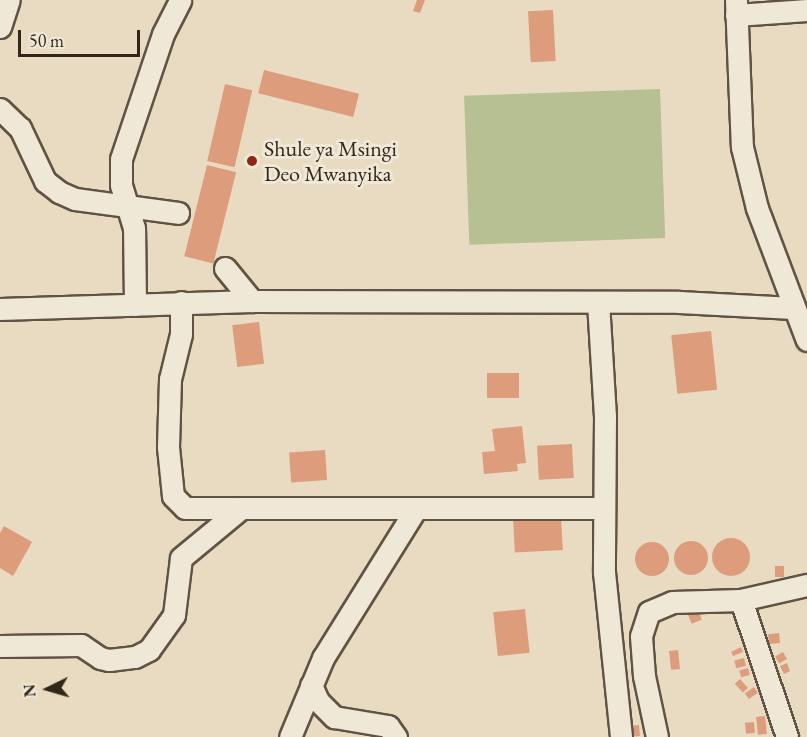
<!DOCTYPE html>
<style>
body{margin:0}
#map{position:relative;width:807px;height:737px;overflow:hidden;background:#e8dbc1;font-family:"EB Garamond",serif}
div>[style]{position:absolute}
.green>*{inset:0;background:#b6c092;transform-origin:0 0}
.building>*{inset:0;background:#dd9d7c;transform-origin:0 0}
.round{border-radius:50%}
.roads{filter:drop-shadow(2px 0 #605343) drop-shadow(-2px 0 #605343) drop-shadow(0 2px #605343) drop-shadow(0 -2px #605343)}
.minor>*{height:21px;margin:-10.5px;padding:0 10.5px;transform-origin:10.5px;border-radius:10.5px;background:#f0e8d7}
.dots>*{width:16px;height:16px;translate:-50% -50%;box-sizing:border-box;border:3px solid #f0e8d7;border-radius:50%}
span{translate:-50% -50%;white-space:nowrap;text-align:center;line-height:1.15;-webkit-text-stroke:6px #f0e8d7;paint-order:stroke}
.poi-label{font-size:22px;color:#322619}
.left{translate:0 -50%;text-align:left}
.north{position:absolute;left:18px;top:659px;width:60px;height:60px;-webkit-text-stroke:4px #f0e8d7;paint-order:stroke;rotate:265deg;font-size:16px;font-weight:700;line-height:24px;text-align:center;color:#322619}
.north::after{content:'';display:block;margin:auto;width:21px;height:27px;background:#322619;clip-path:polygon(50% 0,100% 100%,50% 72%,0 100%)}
.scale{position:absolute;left:18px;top:30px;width:122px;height:27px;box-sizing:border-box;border:3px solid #322619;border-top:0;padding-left:8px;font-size:18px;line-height:21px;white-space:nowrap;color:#322619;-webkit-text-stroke:4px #f0e8d7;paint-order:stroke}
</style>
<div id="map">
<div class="green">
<div style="left:660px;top:89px;width:149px;height:196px;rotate:88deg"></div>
</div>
<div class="building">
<div style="clip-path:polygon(417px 0,425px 0,420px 13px,413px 11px)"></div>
<div style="left:553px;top:10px;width:51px;height:25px;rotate:87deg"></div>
<div style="left:264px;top:70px;width:98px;height:24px;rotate:14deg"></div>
<div style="left:225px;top:84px;width:28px;height:79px;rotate:13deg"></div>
<div style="left:207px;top:165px;width:30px;height:94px;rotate:14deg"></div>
<div style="left:259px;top:322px;width:42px;height:27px;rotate:83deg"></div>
<div style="left:711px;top:331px;width:59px;height:40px;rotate:84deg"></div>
<div style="left:487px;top:373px;width:32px;height:25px"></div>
<div style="clip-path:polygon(522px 426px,526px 463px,517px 464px,518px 471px,484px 474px,482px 452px,495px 451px,492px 429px)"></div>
<div style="left:572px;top:444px;width:34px;height:35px;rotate:87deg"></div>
<div style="left:325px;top:450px;width:30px;height:36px;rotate:86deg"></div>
<div style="left:561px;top:516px;width:34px;height:48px;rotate:87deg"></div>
<div style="clip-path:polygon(4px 526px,32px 542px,13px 576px,0 568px,0 533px)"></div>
<div class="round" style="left:712px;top:538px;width:38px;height:38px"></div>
<div class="round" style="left:674px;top:541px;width:34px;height:34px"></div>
<div class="round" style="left:635px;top:542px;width:34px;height:34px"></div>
<div style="left:775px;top:566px;width:9px;height:11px"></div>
<div style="left:695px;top:602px;width:19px;height:11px;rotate:69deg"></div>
<div style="left:525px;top:609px;width:44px;height:32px;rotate:84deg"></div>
<div style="left:779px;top:633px;width:10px;height:11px;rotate:84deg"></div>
<div style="clip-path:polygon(741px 647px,743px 652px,733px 656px,731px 652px)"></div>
<div style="left:678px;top:650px;width:19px;height:9px;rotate:84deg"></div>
<div style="left:783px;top:652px;width:8px;height:9px;rotate:60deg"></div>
<div style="left:744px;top:658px;width:8px;height:10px;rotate:76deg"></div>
<div style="clip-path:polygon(787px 663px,790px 671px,784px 674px,780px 666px)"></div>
<div style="left:748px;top:668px;width:7px;height:9px;rotate:74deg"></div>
<div style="left:740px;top:679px;width:12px;height:7px;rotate:48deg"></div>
<div style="left:754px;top:687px;width:7px;height:11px;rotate:56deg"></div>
<div style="left:765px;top:716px;width:18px;height:9px;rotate:84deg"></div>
<div style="left:754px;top:722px;width:11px;height:9px;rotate:85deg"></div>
<div style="left:639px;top:725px;width:11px;height:16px;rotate:85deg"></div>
</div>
<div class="roads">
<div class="minor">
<div style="left:736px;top:0;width:147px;rotate:87.7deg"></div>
<div style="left:742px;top:147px;width:63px;rotate:76.2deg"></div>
<div style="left:757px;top:208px;width:141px;rotate:69.3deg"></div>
<div style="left:736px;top:15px;width:71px;rotate:-4deg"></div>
<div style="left:0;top:27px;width:28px;rotate:-72deg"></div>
<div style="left:0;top:109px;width:28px;rotate:44deg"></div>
<div style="left:20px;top:128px;width:59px;rotate:64.7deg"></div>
<div style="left:45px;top:181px;width:18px;rotate:38deg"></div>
<div style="left:59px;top:192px;width:17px;rotate:24deg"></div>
<div style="left:75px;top:199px;width:104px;rotate:7.7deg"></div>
<div style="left:225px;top:268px;width:43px;rotate:50.7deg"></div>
<div style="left:181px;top:302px;width:32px;rotate:90deg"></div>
<div style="left:181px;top:334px;width:46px;rotate:103.7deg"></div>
<div style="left:170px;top:379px;width:68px;rotate:91.7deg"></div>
<div style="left:168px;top:447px;width:49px;rotate:84.2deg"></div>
<div style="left:173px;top:496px;width:17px;rotate:45deg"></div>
<div style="left:185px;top:508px;width:418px"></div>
<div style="left:598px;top:302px;width:114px;rotate:86.5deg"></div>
<div style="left:605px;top:416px;width:156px;rotate:90.4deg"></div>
<div style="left:604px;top:572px;width:166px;rotate:84.1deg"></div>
<div style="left:135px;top:305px;width:77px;rotate:-90.7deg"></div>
<div style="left:134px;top:228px;width:45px;rotate:-106.8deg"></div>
<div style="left:121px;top:185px;width:26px;rotate:-90deg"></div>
<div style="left:121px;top:159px;width:132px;rotate:-71.4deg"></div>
<div style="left:163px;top:34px;width:38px;rotate:-63deg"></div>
<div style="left:0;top:309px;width:252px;rotate:-1.8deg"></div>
<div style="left:252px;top:301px;width:427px;rotate:0.1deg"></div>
<div style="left:679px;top:302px;width:114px;rotate:3deg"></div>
<div style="left:741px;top:600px;width:145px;rotate:71.4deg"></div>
<div style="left:0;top:646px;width:81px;rotate:-0.7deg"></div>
<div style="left:81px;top:645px;width:23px;rotate:34deg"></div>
<div style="left:100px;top:658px;width:9px;rotate:13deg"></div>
<div style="left:109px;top:660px;width:26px;rotate:-7deg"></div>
<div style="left:135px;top:657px;width:16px;rotate:-27deg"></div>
<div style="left:149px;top:650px;width:43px;rotate:-54.5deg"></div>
<div style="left:174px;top:615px;width:57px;rotate:-83deg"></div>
<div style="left:181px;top:558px;width:75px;rotate:-39.6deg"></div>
<div style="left:311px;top:685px;width:17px;rotate:66deg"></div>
<div style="left:318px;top:701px;width:23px;rotate:45deg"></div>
<div style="left:334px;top:717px;width:55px;rotate:9.5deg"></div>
<div style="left:388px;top:726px;width:14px;rotate:54deg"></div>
<div style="left:290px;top:737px;width:86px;rotate:-67.3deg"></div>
<div style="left:323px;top:658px;width:174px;rotate:-58.1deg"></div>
<div style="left:657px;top:737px;width:62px;rotate:-102deg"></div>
<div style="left:644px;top:676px;width:40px;rotate:-94.3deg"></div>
<div style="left:641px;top:636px;width:25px;rotate:-72deg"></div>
<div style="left:649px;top:612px;width:25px;rotate:-23deg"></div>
<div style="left:672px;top:602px;width:69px;rotate:-1.7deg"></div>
<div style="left:741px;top:600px;width:68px;rotate:-12.8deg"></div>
</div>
</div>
<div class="dots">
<div style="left:252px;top:161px;background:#8f2418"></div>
</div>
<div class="poi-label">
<span class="left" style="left:264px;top:161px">Shule ya Msingi<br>Deo Mwanyika</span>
</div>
<div class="north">N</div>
<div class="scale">50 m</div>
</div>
